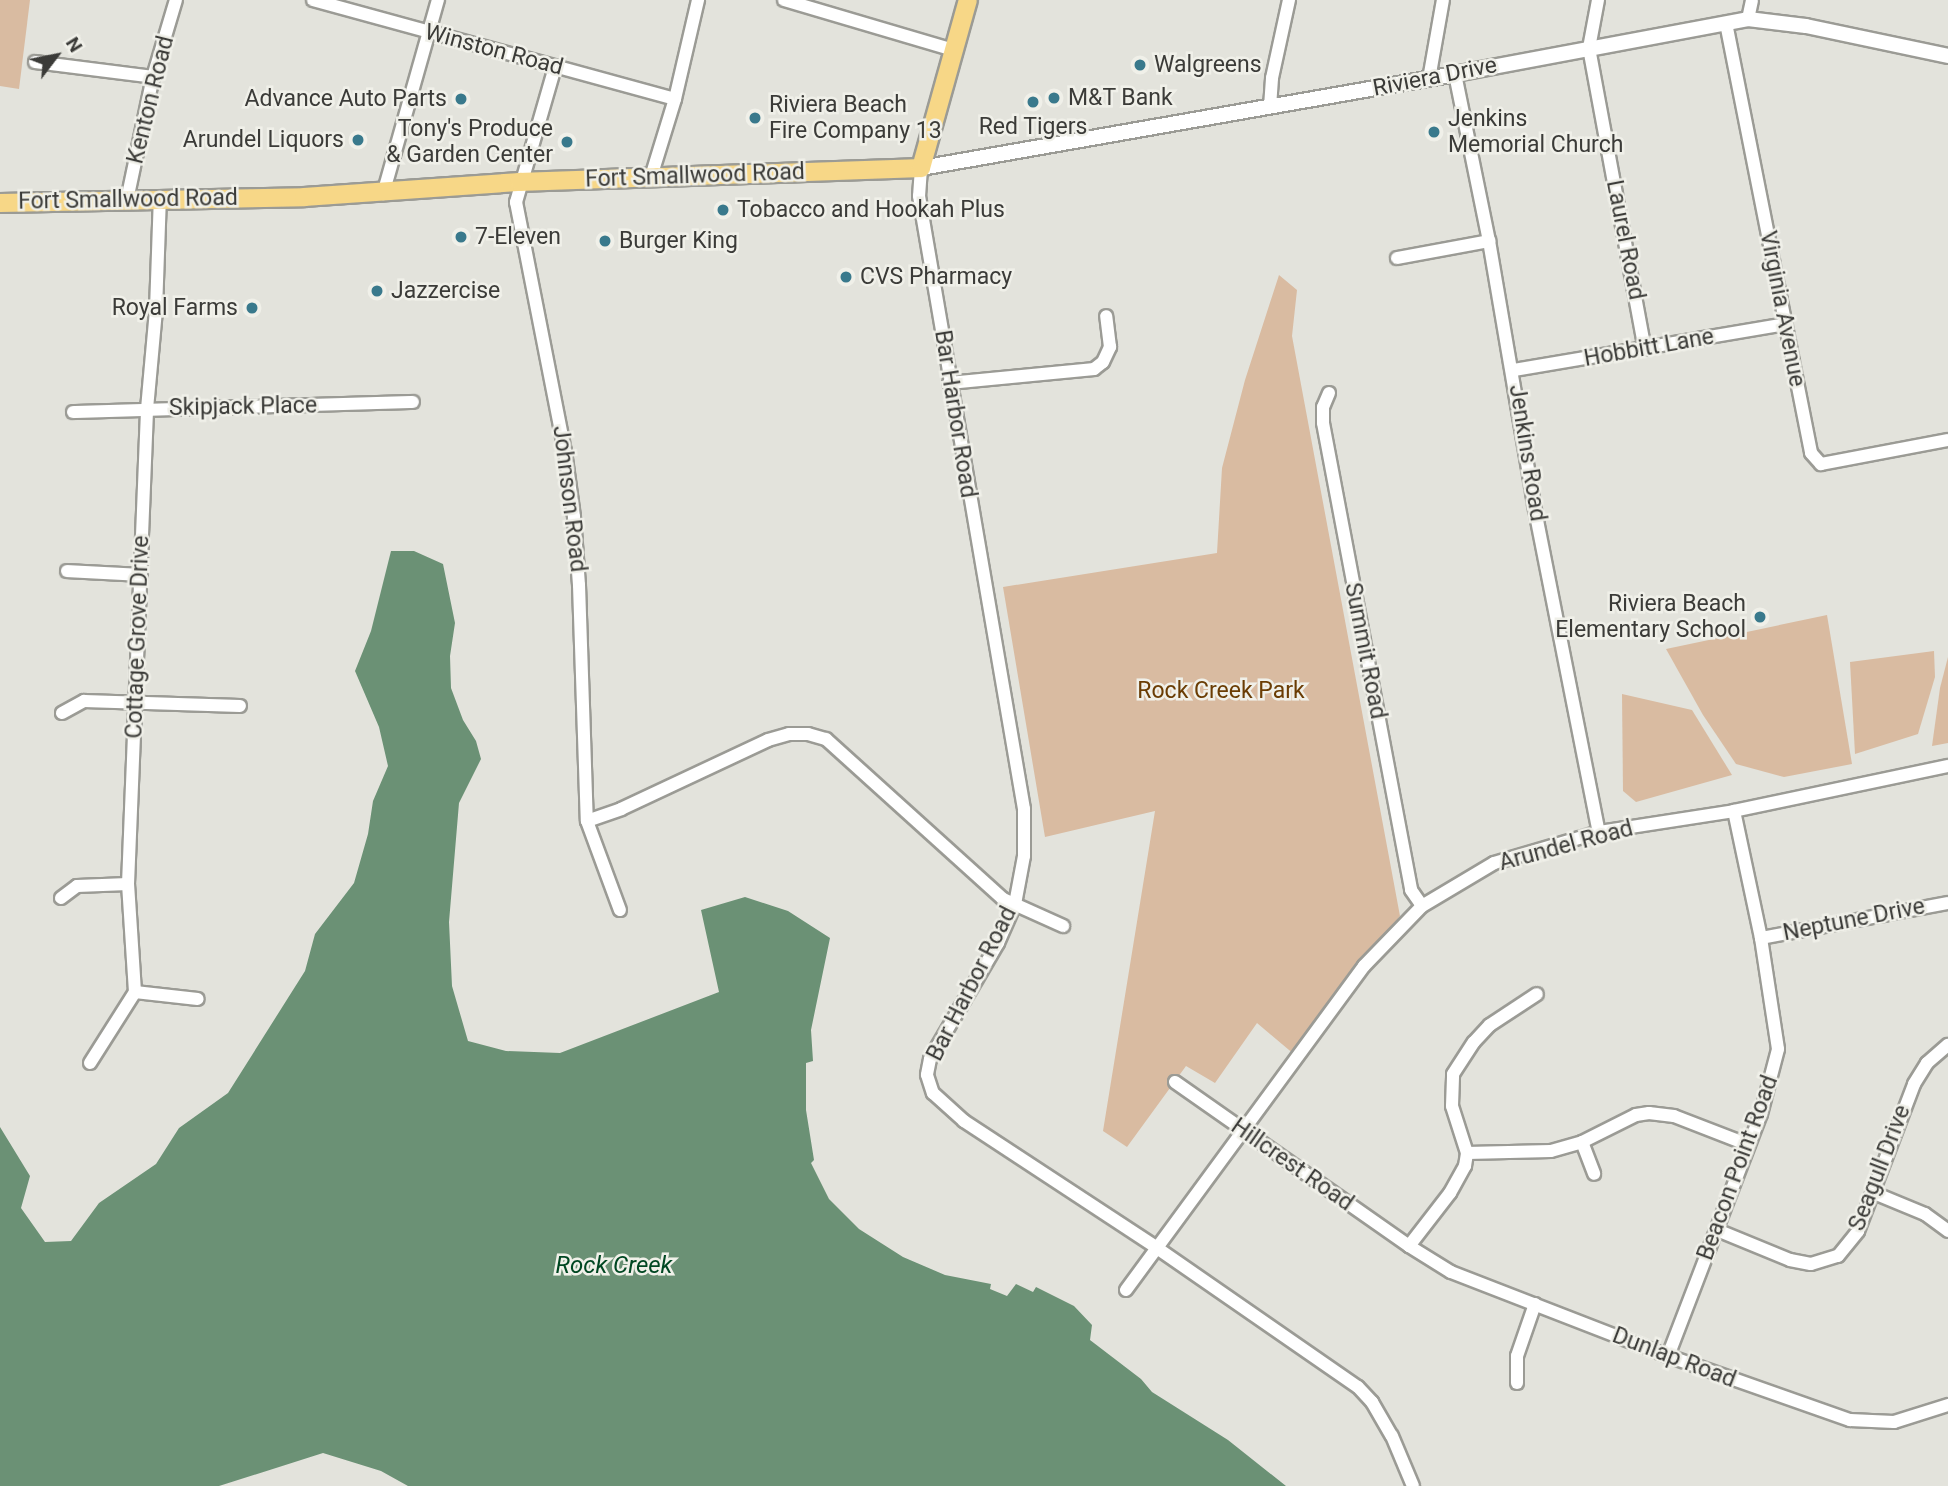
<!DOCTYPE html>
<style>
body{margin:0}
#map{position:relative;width:1948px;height:1486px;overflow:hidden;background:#e3e3dc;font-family:Roboto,sans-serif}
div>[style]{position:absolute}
.green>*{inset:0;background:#d9bba1}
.water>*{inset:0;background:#6b9175}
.roads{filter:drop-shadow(2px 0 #9b9b95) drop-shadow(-2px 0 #9b9b95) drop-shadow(0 2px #9b9b95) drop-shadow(0 -2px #9b9b95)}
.minor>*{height:12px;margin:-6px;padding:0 6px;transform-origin:6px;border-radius:6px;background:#fff}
.tertiary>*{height:14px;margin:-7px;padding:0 7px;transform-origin:7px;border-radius:7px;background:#fff}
.primary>*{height:18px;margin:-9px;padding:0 9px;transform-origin:9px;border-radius:9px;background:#f7d787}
.dots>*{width:19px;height:19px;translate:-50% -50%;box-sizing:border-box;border:4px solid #f0f0e9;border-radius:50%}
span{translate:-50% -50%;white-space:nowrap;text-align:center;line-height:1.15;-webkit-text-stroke:5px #f0f0e9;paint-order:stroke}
.street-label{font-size:23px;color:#3b3b38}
.poi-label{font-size:23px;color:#3b3b38}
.left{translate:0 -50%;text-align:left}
.right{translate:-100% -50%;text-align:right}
.park-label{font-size:23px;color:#6a3c03}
.water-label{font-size:24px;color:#004722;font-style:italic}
.north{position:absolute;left:21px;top:21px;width:70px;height:70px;-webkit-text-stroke:5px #f0f0e9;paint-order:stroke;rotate:58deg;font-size:19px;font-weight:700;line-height:28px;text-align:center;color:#3b3b38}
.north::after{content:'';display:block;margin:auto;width:24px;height:32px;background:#3b3b38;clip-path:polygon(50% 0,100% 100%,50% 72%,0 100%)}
</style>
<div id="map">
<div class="green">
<div style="clip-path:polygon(0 0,30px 0,19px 89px,0 86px)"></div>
<div style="clip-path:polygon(1279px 275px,1297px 290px,1292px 336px,1400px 916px,1295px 1055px,1257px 1023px,1215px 1083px,1186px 1066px,1127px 1147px,1103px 1131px,1155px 811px,1045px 837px,1003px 587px,1217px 553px,1222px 468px,1245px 380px)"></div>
<div style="clip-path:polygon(1827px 615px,1852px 764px,1784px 777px,1736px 764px,1703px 715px,1666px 649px)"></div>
<div style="clip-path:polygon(1934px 651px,1935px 677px,1918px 734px,1855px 754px,1850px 662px)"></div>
<div style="clip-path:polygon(1948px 657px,1948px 743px,1932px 746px,1940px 688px)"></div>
<div style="clip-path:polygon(1622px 694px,1692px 710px,1732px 775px,1636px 802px,1623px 791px)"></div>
</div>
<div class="water">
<div style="clip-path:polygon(391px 551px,414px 551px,443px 564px,455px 623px,450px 656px,451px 688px,463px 720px,476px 741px,481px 759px,459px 803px,449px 922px,452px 986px,468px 1041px,506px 1051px,560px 1053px,719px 992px,701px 910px,745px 897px,788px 911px,830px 938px,811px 1030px,813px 1061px,806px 1063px,806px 1110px,814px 1160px,811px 1163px,829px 1199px,859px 1229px,903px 1257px,945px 1275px,991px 1284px,990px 1289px,1007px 1296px,1016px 1284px,1033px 1292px,1036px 1287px,1074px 1306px,1092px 1325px,1090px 1340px,1141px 1379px,1152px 1392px,1228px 1440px,1286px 1486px,408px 1486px,381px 1471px,323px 1453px,219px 1486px,0 1486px,0 1127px,30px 1176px,21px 1208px,45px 1242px,71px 1241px,99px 1203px,156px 1164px,179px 1128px,228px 1093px,305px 971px,315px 934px,354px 883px,368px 834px,373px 801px,388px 766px,379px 727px,355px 671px,371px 631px)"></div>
</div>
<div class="roads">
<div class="minor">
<div style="left:313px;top:0;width:375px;rotate:15.3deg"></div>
<div style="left:784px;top:0;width:177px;rotate:16.4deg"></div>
<div style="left:1598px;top:0;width:49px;rotate:100.6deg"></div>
<div style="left:1589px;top:48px;width:306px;rotate:79.5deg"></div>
<div style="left:1748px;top:19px;width:19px;rotate:-78deg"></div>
<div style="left:1726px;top:23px;width:438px;rotate:78.8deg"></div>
<div style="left:1811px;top:453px;width:15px;rotate:48deg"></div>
<div style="left:1821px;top:464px;width:129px;rotate:-10.7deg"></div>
<div style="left:35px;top:62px;width:119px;rotate:7.2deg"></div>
<div style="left:555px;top:67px;width:141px;rotate:106.1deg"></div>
<div style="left:516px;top:202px;width:254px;rotate:78.9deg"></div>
<div style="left:565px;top:451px;width:67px;rotate:82.2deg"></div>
<div style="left:574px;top:517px;width:68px;rotate:85.8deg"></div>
<div style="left:579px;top:585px;width:236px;rotate:88.1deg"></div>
<div style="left:587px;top:821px;width:95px;rotate:69.7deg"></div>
<div style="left:1455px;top:74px;width:170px;rotate:78.5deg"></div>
<div style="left:1489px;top:241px;width:268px;rotate:80.3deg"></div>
<div style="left:1534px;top:505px;width:333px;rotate:78.8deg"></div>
<div style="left:1429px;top:79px;width:80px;rotate:-80deg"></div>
<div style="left:1270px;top:107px;width:29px;rotate:-86deg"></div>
<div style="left:1272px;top:78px;width:80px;rotate:-77.7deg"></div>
<div style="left:921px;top:168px;width:28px;rotate:94deg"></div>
<div style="left:919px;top:196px;width:622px;rotate:80.28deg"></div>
<div style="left:1024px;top:809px;width:47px;rotate:90deg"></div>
<div style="left:1024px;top:856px;width:49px;rotate:100.6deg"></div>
<div style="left:1015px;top:904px;width:43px;rotate:113.6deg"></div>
<div style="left:998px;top:943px;width:134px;rotate:120.4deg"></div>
<div style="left:930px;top:1059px;width:16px;rotate:101deg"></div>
<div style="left:927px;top:1075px;width:19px;rotate:72deg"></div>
<div style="left:933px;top:1093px;width:42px;rotate:42.1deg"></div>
<div style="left:964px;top:1121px;width:231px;rotate:33.3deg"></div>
<div style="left:1157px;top:1248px;width:244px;rotate:34.7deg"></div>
<div style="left:1358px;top:1387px;width:21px;rotate:47deg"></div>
<div style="left:1372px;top:1402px;width:39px;rotate:60deg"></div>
<div style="left:1392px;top:1436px;width:54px;rotate:67.2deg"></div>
<div style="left:651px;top:177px;width:82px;rotate:-72.9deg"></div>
<div style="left:675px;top:99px;width:102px;rotate:-76.9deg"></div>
<div style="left:383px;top:194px;width:202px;rotate:-74.2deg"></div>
<div style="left:127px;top:200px;width:126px;rotate:-78.1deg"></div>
<div style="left:153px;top:77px;width:80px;rotate:-73.4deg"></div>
<div style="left:1397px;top:258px;width:94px;rotate:-10.5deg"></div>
<div style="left:1514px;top:370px;width:275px;rotate:-9.6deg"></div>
<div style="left:949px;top:383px;width:146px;rotate:-5.5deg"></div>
<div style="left:1094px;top:369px;width:11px;rotate:-38deg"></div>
<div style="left:1103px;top:362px;width:17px;rotate:-65deg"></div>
<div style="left:1110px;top:347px;width:31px;rotate:-97deg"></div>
<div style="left:1329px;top:393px;width:15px;rotate:113deg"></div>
<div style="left:1323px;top:407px;width:16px;rotate:90deg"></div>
<div style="left:1323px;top:423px;width:475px;rotate:79.3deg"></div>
<div style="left:1411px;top:890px;width:19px;rotate:55deg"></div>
<div style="left:73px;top:412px;width:340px;rotate:-1.7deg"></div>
<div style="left:67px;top:571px;width:74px;rotate:3.1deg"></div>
<div style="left:62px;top:713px;width:25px;rotate:-29deg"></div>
<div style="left:84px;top:701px;width:156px;rotate:1.8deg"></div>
<div style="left:587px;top:821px;width:36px;rotate:-19deg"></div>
<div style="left:621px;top:809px;width:162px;rotate:-25.1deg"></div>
<div style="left:768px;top:740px;width:22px;rotate:-16deg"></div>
<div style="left:789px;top:734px;width:19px"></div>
<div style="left:808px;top:734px;width:19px;rotate:16deg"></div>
<div style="left:826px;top:739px;width:239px;rotate:42.1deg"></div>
<div style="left:1003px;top:899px;width:66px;rotate:24.2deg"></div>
<div style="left:61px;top:898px;width:20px;rotate:-37deg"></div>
<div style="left:77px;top:886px;width:51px;rotate:-2.2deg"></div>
<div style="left:1761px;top:938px;width:190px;rotate:-10.6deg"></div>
<div style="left:135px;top:992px;width:63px;rotate:6.3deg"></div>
<div style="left:90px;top:1063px;width:84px;rotate:-57.6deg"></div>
<div style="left:135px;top:992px;width:108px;rotate:-93.7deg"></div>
<div style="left:128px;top:884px;width:475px;rotate:-87.7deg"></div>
<div style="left:147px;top:409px;width:99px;rotate:-84.8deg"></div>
<div style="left:156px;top:310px;width:112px;rotate:-88deg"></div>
<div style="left:1175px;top:1082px;width:286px;rotate:35deg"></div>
<div style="left:1409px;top:1246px;width:49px;rotate:31.8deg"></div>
<div style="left:1451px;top:1272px;width:233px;rotate:21.2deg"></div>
<div style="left:1668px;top:1356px;width:193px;rotate:19.4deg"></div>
<div style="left:1850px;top:1420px;width:44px;rotate:2.6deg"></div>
<div style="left:1894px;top:1422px;width:57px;rotate:-17.5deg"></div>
<div style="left:1582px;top:1142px;width:34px;rotate:69deg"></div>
<div style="left:1467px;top:1153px;width:84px;rotate:-1.4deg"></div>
<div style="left:1551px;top:1151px;width:32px;rotate:-16deg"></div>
<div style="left:1582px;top:1142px;width:60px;rotate:-26.6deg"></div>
<div style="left:1636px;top:1115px;width:13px;rotate:-9deg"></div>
<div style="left:1649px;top:1113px;width:25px;rotate:7deg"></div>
<div style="left:1674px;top:1116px;width:80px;rotate:21.1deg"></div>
<div style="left:1874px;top:1193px;width:55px;rotate:22.4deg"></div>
<div style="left:1925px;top:1214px;width:29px;rotate:36deg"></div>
<div style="left:1717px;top:1230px;width:79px;rotate:22.3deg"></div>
<div style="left:1790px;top:1260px;width:21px;rotate:11deg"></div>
<div style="left:1811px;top:1264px;width:28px;rotate:-17deg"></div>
<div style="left:1838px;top:1256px;width:32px;rotate:-51deg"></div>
<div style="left:1858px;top:1231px;width:157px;rotate:-69.1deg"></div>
<div style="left:1914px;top:1084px;width:25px;rotate:-58deg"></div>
<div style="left:1927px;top:1063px;width:28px;rotate:-41deg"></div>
<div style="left:1409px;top:1246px;width:67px;rotate:-52.3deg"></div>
<div style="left:1450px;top:1193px;width:31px;rotate:-61deg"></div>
<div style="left:1465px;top:1166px;width:13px;rotate:-81deg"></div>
<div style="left:1467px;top:1153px;width:49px;rotate:-107.7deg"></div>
<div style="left:1452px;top:1106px;width:32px;rotate:-88deg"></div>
<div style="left:1453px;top:1074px;width:38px;rotate:-57deg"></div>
<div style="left:1474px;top:1042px;width:23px;rotate:-47deg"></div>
<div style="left:1490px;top:1025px;width:56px;rotate:-33.4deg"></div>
<div style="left:1126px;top:1290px;width:402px;rotate:-53.7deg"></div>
<div style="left:1364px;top:966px;width:83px;rotate:-46deg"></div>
<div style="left:1422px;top:906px;width:84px;rotate:-30.8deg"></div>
<div style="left:1494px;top:863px;width:109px;rotate:-16.4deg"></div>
<div style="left:1599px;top:832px;width:137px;rotate:-8.8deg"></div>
<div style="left:1734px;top:811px;width:219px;rotate:-11.9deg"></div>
<div style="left:1668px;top:1356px;width:259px;rotate:-69deg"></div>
<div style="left:1761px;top:1114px;width:67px;rotate:-75.3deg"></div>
<div style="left:1778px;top:1049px;width:112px;rotate:-98.7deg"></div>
<div style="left:1761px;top:938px;width:130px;rotate:-102deg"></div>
<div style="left:1517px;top:1383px;width:27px;rotate:-90deg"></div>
<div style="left:1517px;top:1356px;width:55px;rotate:-70.9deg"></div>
</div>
<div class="tertiary">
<div style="left:921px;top:168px;width:542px;rotate:-9.98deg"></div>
<div style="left:1455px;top:74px;width:298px;rotate:-10.6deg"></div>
<div style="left:1748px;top:19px;width:58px;rotate:6.9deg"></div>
<div style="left:1806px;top:26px;width:145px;rotate:11.9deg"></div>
</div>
<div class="primary">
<div style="left:0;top:203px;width:304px;rotate:-1.1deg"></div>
<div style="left:304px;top:197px;width:217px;rotate:-4deg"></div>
<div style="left:520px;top:182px;width:401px;rotate:-2deg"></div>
<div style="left:921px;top:168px;width:174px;rotate:-74.4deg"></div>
</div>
</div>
<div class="dots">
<div style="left:1140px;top:65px;background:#39798c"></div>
<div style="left:1054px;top:98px;background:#39798c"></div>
<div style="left:461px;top:99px;background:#39798c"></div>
<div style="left:1033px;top:102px;background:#39798c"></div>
<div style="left:755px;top:118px;background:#39798c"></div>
<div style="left:1434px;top:132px;background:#39798c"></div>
<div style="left:358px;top:140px;background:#39798c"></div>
<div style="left:567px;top:142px;background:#39798c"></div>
<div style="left:723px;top:210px;background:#39798c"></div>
<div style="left:461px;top:237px;background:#39798c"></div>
<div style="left:605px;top:241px;background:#39798c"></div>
<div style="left:846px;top:277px;background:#39798c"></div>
<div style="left:377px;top:291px;background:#39798c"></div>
<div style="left:252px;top:308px;background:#39798c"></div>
<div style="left:1760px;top:617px;background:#39798c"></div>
</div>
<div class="street-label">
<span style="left:494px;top:50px;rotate:15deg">Winston Road</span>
<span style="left:1435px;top:77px;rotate:-11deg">Riviera Drive</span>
<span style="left:151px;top:100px;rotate:-76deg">Kenton Road</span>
<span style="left:695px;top:176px;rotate:-2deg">Fort Smallwood Road</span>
<span style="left:128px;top:200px;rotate:-1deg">Fort Smallwood Road</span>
<span style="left:1625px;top:240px;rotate:79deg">Laurel Road</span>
<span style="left:1782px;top:309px;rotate:79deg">Virginia Avenue</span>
<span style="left:1649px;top:348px;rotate:-10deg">Hobbitt Lane</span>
<span style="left:243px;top:407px;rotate:-1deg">Skipjack Place</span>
<span style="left:955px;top:414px;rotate:81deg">Bar Harbor Road</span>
<span style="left:1527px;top:453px;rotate:81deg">Jenkins Road</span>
<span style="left:569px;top:499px;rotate:83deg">Johnson Road</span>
<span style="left:138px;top:637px;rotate:-88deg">Cottage Grove Drive</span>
<span style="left:1365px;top:651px;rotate:79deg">Summit Road</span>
<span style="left:1566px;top:846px;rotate:-15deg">Arundel Road</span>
<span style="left:1854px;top:920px;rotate:-11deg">Neptune Drive</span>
<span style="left:972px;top:984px;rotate:-63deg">Bar Harbor Road</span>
<span style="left:1292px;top:1165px;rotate:35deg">Hillcrest Road</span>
<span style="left:1738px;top:1168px;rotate:-70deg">Beacon Point Road</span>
<span style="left:1880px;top:1168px;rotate:-69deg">Seagull Drive</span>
<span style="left:1674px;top:1358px;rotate:21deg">Dunlap Road</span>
</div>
<div class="poi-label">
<span class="left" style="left:1154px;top:65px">Walgreens</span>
<span class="left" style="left:1068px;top:98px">M&amp;T Bank</span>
<span class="right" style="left:447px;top:99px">Advance Auto Parts</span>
<span class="left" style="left:769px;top:118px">Riviera Beach<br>Fire Company 13</span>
<span class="left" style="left:1448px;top:132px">Jenkins<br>Memorial Church</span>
<span style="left:1033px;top:127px">Red Tigers</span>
<span class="right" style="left:553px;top:142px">Tony's Produce<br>&amp; Garden Center</span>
<span class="right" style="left:344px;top:140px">Arundel Liquors</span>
<span class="left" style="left:737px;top:210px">Tobacco and Hookah Plus</span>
<span class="left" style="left:475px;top:237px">7-Eleven</span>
<span class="left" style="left:619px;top:241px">Burger King</span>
<span class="left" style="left:860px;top:277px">CVS Pharmacy</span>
<span class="left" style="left:391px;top:291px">Jazzercise</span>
<span class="right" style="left:238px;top:308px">Royal Farms</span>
<span class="right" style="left:1746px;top:617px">Riviera Beach<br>Elementary School</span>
</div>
<div class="park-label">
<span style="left:1221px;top:691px">Rock Creek Park</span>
</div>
<div class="water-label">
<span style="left:614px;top:1266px">Rock Creek</span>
</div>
<div class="north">N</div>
</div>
